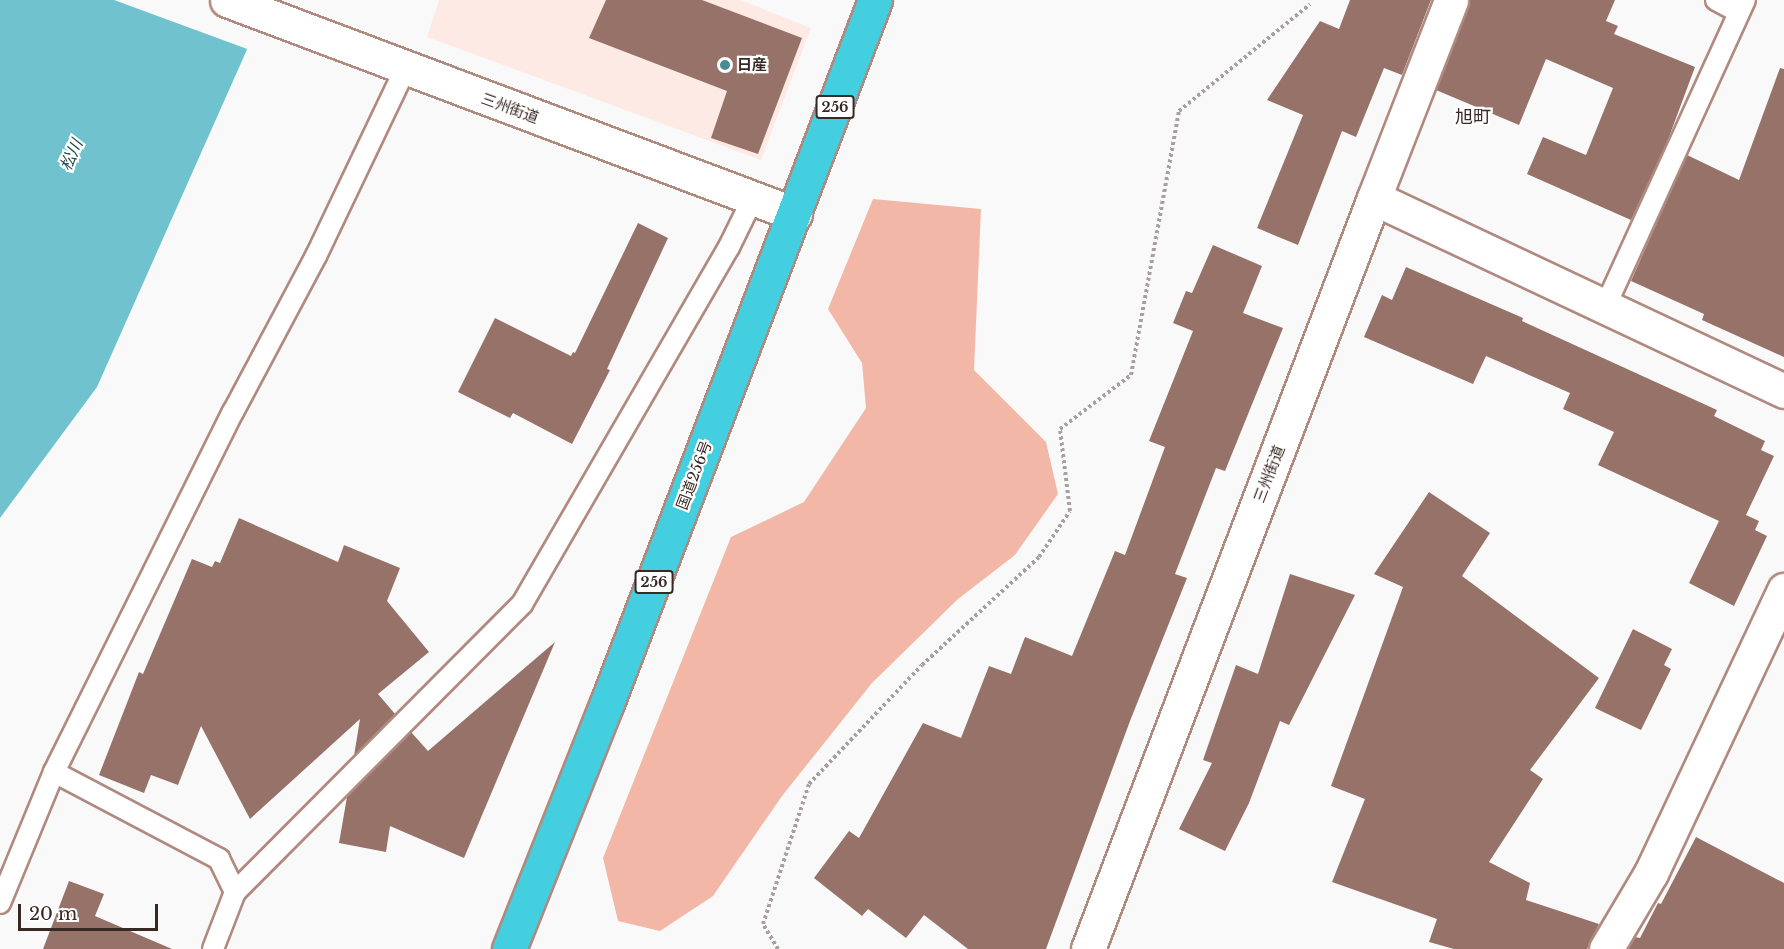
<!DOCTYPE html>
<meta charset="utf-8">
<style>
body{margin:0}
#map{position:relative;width:1784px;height:949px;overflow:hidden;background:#f9f9f9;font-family:"Libre Baskerville","Noto Sans JP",serif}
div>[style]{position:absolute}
.built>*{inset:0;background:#feeae4}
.green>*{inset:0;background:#f3b7a7}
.water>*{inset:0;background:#6fc2ce}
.pier>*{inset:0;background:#f9f9f9}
.building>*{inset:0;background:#977268}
.path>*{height:4px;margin-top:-2px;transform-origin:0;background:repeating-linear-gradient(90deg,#a7a09e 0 3px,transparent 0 6px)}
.roads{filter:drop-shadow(2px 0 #b0897f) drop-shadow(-2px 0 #b0897f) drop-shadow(0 2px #b0897f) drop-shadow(0 -2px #b0897f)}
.lane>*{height:20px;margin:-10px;padding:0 10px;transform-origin:10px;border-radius:10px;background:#fff}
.street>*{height:33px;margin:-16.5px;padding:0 16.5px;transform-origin:16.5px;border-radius:16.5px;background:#fff}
.secondary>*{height:33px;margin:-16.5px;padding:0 16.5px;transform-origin:16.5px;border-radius:16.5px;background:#fff}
.highway>*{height:33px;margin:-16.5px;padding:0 16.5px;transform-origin:16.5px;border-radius:16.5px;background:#44cfe1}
.dots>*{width:16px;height:16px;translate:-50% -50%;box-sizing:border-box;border:3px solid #fff;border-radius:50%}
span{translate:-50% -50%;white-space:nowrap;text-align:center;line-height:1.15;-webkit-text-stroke:4.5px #fff;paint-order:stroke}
.shield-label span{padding:2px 4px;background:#fff;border:2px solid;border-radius:4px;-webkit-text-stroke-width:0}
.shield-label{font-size:14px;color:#392925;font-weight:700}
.poi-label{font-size:15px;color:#392925;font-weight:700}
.left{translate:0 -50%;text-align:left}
.street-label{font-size:15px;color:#392925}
.water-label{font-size:16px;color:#234a50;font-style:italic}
.quarter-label{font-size:18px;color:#392925}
.scale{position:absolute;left:18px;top:904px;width:140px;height:27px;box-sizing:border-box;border:3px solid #392925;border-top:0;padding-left:8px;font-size:18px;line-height:21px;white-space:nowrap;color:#392925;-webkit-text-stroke:4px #fff;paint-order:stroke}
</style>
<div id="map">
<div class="built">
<div style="clip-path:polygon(439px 0,741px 0,811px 28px,761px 160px,427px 37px)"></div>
</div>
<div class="green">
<div style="clip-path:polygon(873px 199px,981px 209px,974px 370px,1046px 442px,1058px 494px,1015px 555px,958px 599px,872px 683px,782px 796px,713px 896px,660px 931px,618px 921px,603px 858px,731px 537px,804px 502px,866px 408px,862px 363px,828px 309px)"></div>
</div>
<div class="water">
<div style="clip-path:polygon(0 0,269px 0,97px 387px,0 518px)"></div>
</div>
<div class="pier">
<div style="clip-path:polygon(114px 0,272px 0,250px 50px)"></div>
</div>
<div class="building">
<div style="clip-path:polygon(606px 0,702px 0,802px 38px,758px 154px,711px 138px,727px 91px,589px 38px)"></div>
<div style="clip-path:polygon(1350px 0,1431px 0,1402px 75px,1384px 68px,1356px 137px,1342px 131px,1298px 245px,1257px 228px,1303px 115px,1267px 100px,1320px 21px,1339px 29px)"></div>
<div style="clip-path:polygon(1469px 0,1615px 0,1606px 21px,1618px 26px,1614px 34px,1695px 67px,1666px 145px,1631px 220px,1527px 174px,1543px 137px,1586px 155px,1613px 88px,1546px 59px,1519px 125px,1436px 90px)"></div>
<div style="clip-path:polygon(1780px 68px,1784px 69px,1784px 357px,1702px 320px,1704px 314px,1631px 281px,1687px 155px,1739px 180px)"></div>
<div style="clip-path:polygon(638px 223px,668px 238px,607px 369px,610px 370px,572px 444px,513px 413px,510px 418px,458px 392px,495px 318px,571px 356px,573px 352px,575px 353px)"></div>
<div style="clip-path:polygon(1213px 245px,1262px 266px,1243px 313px,1283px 328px,1225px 471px,1216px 468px,1175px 574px,1187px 578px,1130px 721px,1046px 949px,968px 949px,924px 915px,906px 938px,868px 909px,862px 916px,814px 878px,849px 831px,859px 838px,923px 723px,961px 738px,989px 666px,1011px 674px,1025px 637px,1072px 656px,1115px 551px,1125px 555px,1165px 447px,1149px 441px,1193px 331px,1173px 323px,1186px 291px,1192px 293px)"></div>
<div style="clip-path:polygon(1406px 267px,1523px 318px,1522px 321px,1717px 410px,1714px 416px,1765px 441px,1761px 450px,1774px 456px,1746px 515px,1759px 521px,1755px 530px,1767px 536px,1734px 606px,1689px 583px,1719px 521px,1598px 465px,1614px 432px,1563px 409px,1570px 393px,1486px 356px,1473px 384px,1364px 337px,1382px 295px,1392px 300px)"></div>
<div style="clip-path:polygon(1429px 492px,1490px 533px,1462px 576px,1599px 678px,1530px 770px,1543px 779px,1489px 862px,1530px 883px,1526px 900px,1599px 924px,1587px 949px,1454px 949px,1429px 942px,1437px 919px,1332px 882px,1365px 799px,1331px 786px,1403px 587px,1374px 574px)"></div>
<div style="clip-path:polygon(239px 518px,338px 562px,344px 545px,400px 568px,387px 601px,429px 652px,378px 694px,395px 714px,354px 756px,360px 719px,250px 819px,201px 726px,178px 785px,151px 775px,144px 793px,99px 775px,139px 672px,143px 674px,192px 559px,212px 567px,215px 561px,220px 563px)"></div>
<div style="clip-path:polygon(1290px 574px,1355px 595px,1289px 725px,1280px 721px,1249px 803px,1225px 851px,1179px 829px,1212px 763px,1203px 760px,1236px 665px,1258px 674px)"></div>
<div style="clip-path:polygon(1633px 629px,1672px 649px,1664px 665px,1671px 669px,1641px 730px,1595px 708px)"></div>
<div style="clip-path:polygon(555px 642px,464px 858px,390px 826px,386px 852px,339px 843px,347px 797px,411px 732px,428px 751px)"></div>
<div style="clip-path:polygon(1696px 837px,1784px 883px,1784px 949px,1628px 949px,1635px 937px,1640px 938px,1658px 903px,1661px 904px)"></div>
<div style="clip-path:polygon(69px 881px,104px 894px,95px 916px,172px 949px,43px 949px)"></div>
</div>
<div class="path">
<div style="left:778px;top:949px;width:29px;rotate:-121deg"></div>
<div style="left:763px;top:924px;width:147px;rotate:-71.8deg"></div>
<div style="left:809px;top:784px;width:164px;rotate:-46.5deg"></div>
<div style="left:922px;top:665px;width:159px;rotate:-42.7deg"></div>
<div style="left:1039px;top:557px;width:55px;rotate:-56deg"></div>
<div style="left:1070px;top:511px;width:83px;rotate:-97deg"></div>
<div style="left:1060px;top:429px;width:89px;rotate:-37.3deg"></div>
<div style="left:1131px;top:375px;width:268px;rotate:-79.7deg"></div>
<div style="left:1179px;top:111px;width:169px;rotate:-39.2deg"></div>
</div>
<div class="roads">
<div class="lane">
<div style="left:1716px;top:0;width:26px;rotate:28deg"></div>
<div style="left:1605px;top:307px;width:337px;rotate:-65.5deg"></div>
<div style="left:54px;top:772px;width:187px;rotate:27.8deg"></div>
<div style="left:219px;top:859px;width:37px;rotate:64deg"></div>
<div style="left:0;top:903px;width:142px;rotate:-67.6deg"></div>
<div style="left:54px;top:772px;width:402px;rotate:-63.6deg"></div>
<div style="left:233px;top:412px;width:177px;rotate:-62deg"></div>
<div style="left:316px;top:256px;width:207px;rotate:-64.5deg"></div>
<div style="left:213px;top:949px;width:61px;rotate:-68.9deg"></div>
<div style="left:235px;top:892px;width:407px;rotate:-45.1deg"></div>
<div style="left:522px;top:604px;width:413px;rotate:-59.9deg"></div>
<div style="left:729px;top:247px;width:55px;rotate:-63.9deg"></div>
</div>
<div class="street">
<div style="left:1374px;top:198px;width:212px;rotate:-68.7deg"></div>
<div style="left:1606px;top:949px;width:88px;rotate:-59.4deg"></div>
<div style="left:1651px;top:873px;width:313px;rotate:-64.8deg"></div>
</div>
<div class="secondary">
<div style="left:227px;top:0;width:607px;rotate:20.64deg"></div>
<div style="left:1088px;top:949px;width:804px;rotate:-69.15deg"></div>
<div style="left:1374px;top:198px;width:453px;rotate:25.2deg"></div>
</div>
<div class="highway">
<div style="left:509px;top:949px;width:265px;rotate:-68.3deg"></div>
<div style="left:607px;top:703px;width:752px;rotate:-69.13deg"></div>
</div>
</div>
<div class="dots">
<div style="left:725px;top:65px;background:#468c96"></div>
</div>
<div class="shield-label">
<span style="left:835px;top:107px">256</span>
<span style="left:654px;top:582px">256</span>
</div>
<div class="poi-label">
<span class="left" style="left:737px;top:65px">日産</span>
</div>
<div class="street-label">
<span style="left:510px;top:108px;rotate:20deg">三州街道</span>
<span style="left:1269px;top:474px;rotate:-69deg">三州街道</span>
<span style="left:694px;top:475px;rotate:-69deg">国道256号</span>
</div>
<div class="water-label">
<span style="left:71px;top:155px;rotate:-66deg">松川</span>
</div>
<div class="quarter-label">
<span style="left:1473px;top:117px">旭町</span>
</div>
<div class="scale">20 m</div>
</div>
